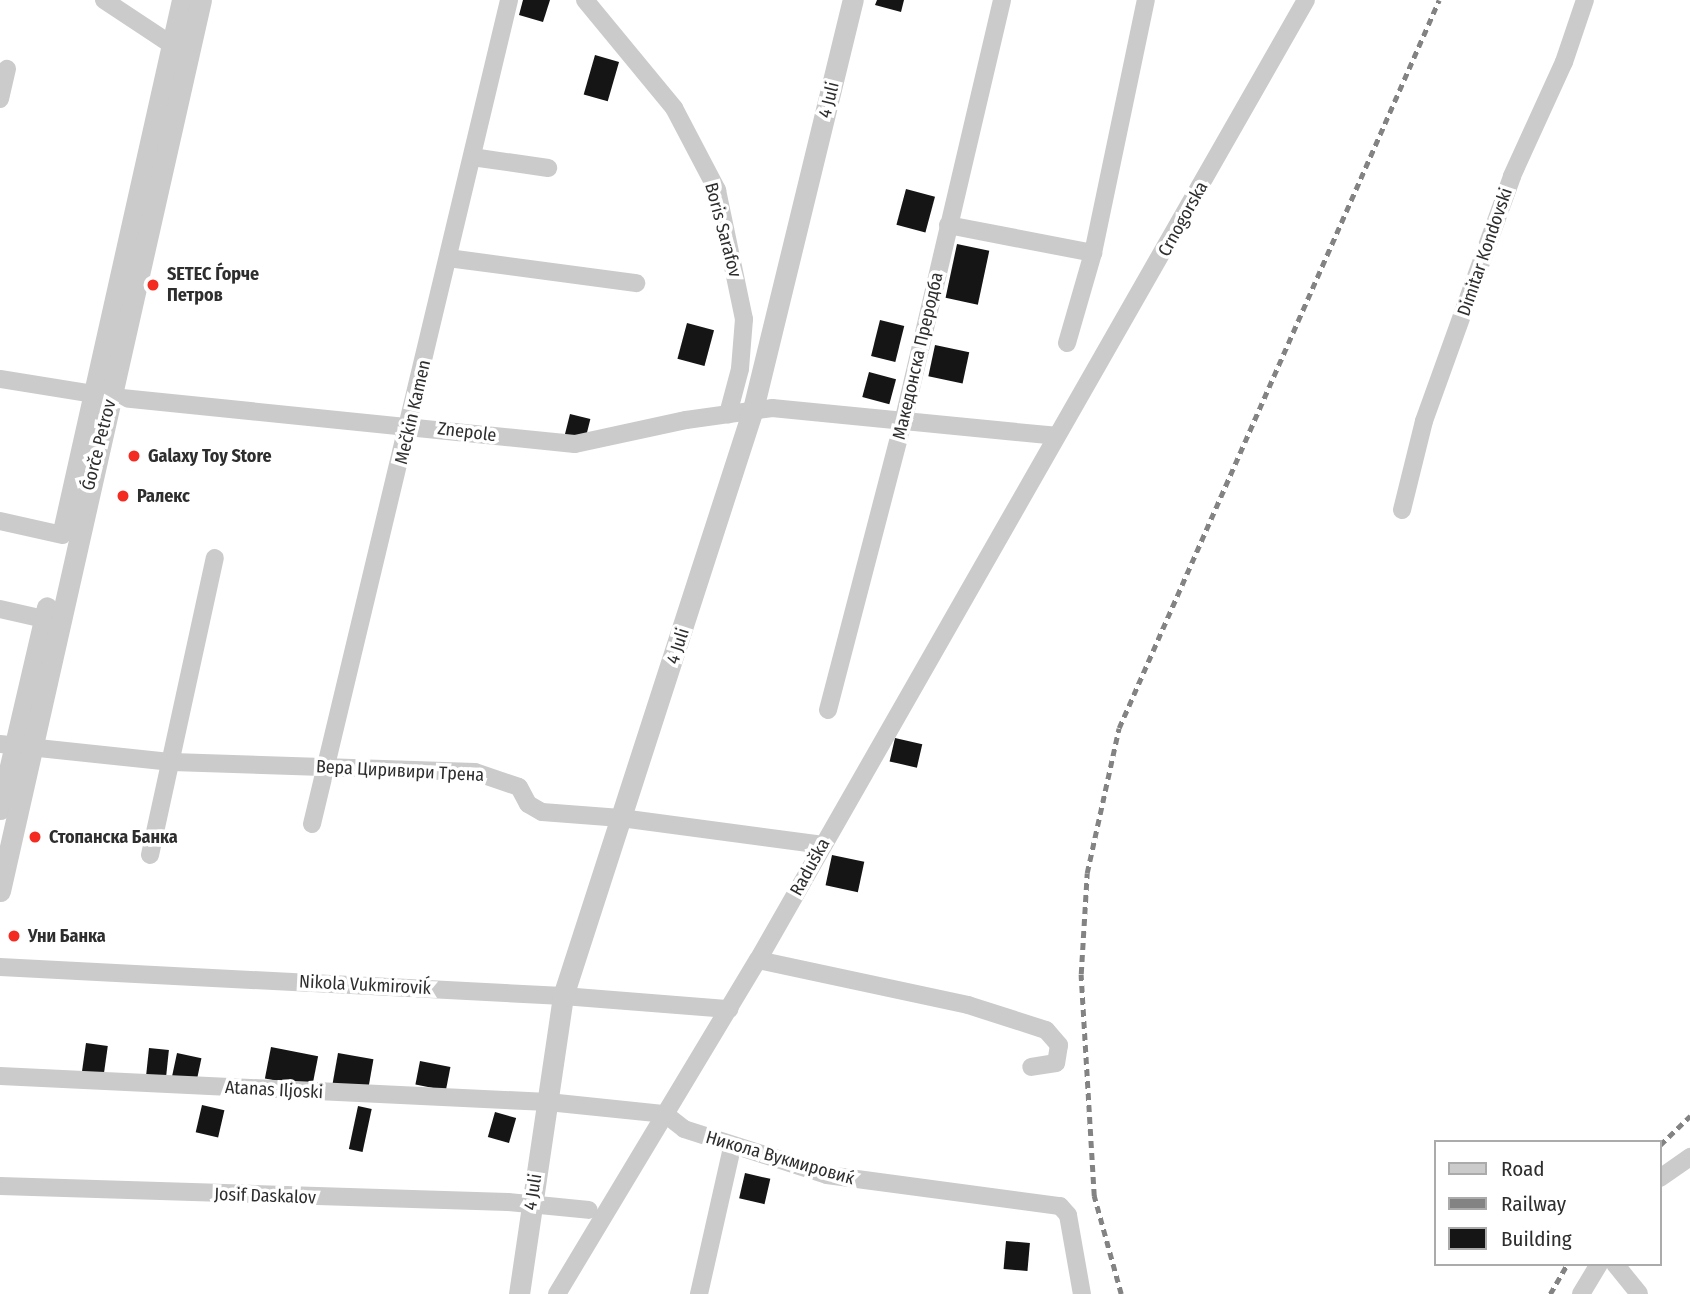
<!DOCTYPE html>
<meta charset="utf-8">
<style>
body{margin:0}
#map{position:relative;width:1690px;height:1294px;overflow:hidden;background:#fff;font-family:"Fira Sans Condensed",sans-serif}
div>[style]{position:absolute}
.building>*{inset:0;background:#151515;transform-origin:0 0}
.minor>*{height:18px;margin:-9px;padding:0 9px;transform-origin:9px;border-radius:9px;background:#cbcbcb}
.tertiary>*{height:21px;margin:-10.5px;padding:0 10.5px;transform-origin:10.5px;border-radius:10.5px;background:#cbcbcb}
.rail>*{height:4.5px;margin-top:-2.25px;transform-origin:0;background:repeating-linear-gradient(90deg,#838383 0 7px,transparent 0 12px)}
.dots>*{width:19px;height:19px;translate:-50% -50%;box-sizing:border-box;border:4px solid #fff;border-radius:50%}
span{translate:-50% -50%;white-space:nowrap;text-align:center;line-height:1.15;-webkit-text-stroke:7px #fff;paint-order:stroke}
.street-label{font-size:18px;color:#2e2e2e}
.poi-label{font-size:18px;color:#2e2e2e;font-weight:700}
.left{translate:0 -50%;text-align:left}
.legend{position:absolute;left:1434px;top:1140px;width:228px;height:126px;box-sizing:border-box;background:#fff;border:2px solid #ababab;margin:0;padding:9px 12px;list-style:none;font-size:21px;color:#2e2e2e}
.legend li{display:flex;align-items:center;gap:14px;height:35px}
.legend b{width:35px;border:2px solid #ababab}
</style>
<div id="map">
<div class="building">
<div style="clip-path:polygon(523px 0,550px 0,543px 22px,519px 15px)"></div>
<div style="clip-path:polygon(877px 0,904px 0,901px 12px,875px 5px)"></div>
<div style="left:595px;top:55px;width:25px;height:41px;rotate:16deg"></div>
<div style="left:906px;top:189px;width:30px;height:37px;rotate:15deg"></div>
<div style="left:957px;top:244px;width:33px;height:55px;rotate:12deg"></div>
<div style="left:880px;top:320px;width:25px;height:37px;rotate:14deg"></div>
<div style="left:687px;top:323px;width:28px;height:37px;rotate:15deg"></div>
<div style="left:935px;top:345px;width:35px;height:32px;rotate:12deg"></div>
<div style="left:869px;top:372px;width:28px;height:26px;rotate:15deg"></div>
<div style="left:570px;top:414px;width:21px;height:22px;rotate:14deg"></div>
<div style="left:895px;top:738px;width:28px;height:24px;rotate:13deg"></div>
<div style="left:832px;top:855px;width:33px;height:31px;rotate:12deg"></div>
<div style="left:86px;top:1043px;width:22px;height:31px;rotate:8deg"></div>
<div style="left:271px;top:1047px;width:48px;height:32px;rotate:11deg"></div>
<div style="left:149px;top:1048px;width:20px;height:33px;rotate:6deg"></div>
<div style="left:177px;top:1053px;width:25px;height:28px;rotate:12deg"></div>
<div style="left:338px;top:1053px;width:36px;height:31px;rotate:10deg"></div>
<div style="left:420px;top:1061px;width:31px;height:24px;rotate:11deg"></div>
<div style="left:202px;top:1105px;width:23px;height:28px;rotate:13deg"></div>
<div style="left:358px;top:1106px;width:14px;height:44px;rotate:12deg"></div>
<div style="left:495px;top:1112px;width:22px;height:26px;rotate:16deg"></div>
<div style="left:745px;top:1173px;width:26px;height:26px;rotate:13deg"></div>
<div style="left:1006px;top:1241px;width:24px;height:28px;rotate:5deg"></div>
</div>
<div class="minor">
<div style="left:104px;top:0;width:82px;rotate:33.5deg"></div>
<div style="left:585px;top:0;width:140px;rotate:50.5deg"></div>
<div style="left:674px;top:108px;width:93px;rotate:62.3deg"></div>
<div style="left:717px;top:190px;width:132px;rotate:78.2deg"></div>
<div style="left:744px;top:319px;width:50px;rotate:94.6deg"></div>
<div style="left:740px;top:369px;width:47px;rotate:104.9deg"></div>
<div style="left:0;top:99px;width:31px;rotate:-77deg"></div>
<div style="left:472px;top:157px;width:77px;rotate:8.2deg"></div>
<div style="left:948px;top:225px;width:148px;rotate:10.9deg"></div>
<div style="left:448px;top:258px;width:190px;rotate:7.6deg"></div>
<div style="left:1067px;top:343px;width:94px;rotate:-73.9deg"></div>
<div style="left:1093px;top:253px;width:258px;rotate:-78.2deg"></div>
<div style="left:0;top:379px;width:113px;rotate:9.1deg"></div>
<div style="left:112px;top:397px;width:465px;rotate:5.8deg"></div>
<div style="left:575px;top:444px;width:114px;rotate:-12.2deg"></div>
<div style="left:686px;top:420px;width:87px;rotate:-7.9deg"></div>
<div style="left:772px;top:408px;width:285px;rotate:5.6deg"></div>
<div style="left:1402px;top:510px;width:92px;rotate:-76.1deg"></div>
<div style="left:1424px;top:421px;width:260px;rotate:-70.2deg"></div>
<div style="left:1512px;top:176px;width:125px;rotate:-65.5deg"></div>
<div style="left:1564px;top:62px;width:65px;rotate:-71.3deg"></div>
<div style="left:0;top:521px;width:64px;rotate:12.7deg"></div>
<div style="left:0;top:609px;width:45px;rotate:12.8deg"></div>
<div style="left:828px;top:710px;width:302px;rotate:-75.4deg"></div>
<div style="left:904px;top:418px;width:429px;rotate:-76.8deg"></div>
<div style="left:0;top:744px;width:173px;rotate:6deg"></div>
<div style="left:172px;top:762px;width:303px;rotate:1.9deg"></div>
<div style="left:475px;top:772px;width:46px;rotate:18.8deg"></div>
<div style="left:519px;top:787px;width:19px;rotate:62deg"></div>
<div style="left:528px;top:804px;width:16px;rotate:30deg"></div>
<div style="left:542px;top:812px;width:79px;rotate:4.3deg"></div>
<div style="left:621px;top:818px;width:204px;rotate:7.6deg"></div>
<div style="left:312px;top:824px;width:847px;rotate:-76.55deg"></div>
<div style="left:150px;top:855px;width:304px;rotate:-77.7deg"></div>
<div style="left:758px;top:960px;width:215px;rotate:12.1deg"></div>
<div style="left:968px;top:1005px;width:82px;rotate:17.8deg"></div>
<div style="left:1046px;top:1030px;width:20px;rotate:49deg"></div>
<div style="left:1059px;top:1045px;width:18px;rotate:99deg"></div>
<div style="left:1056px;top:1063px;width:25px;rotate:171deg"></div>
<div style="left:0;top:967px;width:564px;rotate:2.95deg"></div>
<div style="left:563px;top:996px;width:167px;rotate:4.5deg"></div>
<div style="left:0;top:1076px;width:549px;rotate:2.72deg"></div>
<div style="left:548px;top:1102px;width:118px;rotate:5.9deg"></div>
<div style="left:665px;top:1114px;width:24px;rotate:38deg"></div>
<div style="left:684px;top:1129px;width:150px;rotate:17.8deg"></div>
<div style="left:827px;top:1175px;width:235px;rotate:7.6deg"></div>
<div style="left:1060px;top:1206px;width:12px;rotate:48deg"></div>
<div style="left:1068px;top:1215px;width:80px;rotate:80deg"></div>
<div style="left:1660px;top:1178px;width:37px;rotate:-35deg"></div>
<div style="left:0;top:1186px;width:508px;rotate:1.8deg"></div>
<div style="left:508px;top:1202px;width:81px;rotate:5.6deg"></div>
<div style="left:1615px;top:1264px;width:38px;rotate:51deg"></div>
<div style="left:557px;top:1294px;width:390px;rotate:-59deg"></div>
<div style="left:758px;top:960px;width:1105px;rotate:-60.28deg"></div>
<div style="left:699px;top:1294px;width:151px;rotate:-77.3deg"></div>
<div style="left:1581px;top:1294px;width:35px;rotate:-59deg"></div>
</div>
<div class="tertiary">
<div style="left:63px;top:531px;width:544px;rotate:-77.37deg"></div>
<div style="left:0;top:809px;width:207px;rotate:-76.9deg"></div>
<div style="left:0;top:891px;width:913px;rotate:-77.29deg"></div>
<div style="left:519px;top:1294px;width:301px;rotate:-81.6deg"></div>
<div style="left:563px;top:996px;width:617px;rotate:-72.06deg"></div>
<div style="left:753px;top:409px;width:421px;rotate:-76.3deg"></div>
</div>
<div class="rail">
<div style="left:1660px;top:1145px;width:42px;rotate:-44deg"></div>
<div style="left:1121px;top:1294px;width:102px;rotate:-105.4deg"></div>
<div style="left:1094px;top:1196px;width:222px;rotate:-93.4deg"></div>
<div style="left:1081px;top:974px;width:101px;rotate:-86.6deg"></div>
<div style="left:1087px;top:873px;width:148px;rotate:-77.6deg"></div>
<div style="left:1119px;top:728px;width:795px;rotate:-66.27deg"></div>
<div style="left:1550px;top:1294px;width:34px;rotate:-60deg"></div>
</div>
<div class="dots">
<div style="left:153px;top:285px;background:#f32b21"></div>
<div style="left:134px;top:456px;background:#f32b21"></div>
<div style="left:123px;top:496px;background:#f32b21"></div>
<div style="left:35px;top:837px;background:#f32b21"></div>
<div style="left:14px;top:936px;background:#f32b21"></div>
</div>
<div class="street-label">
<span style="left:829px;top:100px;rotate:-76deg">4 Juli</span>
<span style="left:1183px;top:219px;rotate:-61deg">Crnogorska</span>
<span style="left:723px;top:230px;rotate:75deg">Boris Sarafov</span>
<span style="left:1485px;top:252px;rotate:-71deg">Dimitar Kondovski</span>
<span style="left:918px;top:356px;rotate:-77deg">Македонска Преродба</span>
<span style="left:413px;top:412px;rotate:-77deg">Mečkin Kamen</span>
<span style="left:467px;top:432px;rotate:7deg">Znepole</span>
<span style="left:99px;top:445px;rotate:-76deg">Ǵorče Petrov</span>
<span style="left:678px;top:646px;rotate:-72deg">4 Juli</span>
<span style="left:400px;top:771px;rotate:3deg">Вера Циривири Трена</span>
<span style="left:810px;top:867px;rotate:-61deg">Raduška</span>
<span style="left:365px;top:985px;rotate:3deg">Nikola Vukmiroviḱ</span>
<span style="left:274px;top:1090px;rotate:3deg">Atanas Iljoski</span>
<span style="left:780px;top:1158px;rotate:16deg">Никола Вукмировиќ</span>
<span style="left:533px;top:1192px;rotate:-81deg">4 Juli</span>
<span style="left:265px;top:1196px;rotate:2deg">Josif Daskalov</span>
</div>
<div class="poi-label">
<span class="left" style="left:167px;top:285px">SETEC Ѓорче<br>Петров</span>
<span class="left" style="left:148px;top:456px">Galaxy Toy Store</span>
<span class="left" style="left:137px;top:496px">Ралекс</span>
<span class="left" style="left:49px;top:837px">Стопанска Банка</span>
<span class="left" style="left:28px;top:936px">Уни Банка</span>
</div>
<ul class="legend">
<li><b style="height:9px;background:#cbcbcb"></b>Road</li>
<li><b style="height:9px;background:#838383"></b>Railway</li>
<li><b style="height:19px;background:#151515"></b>Building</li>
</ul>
</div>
